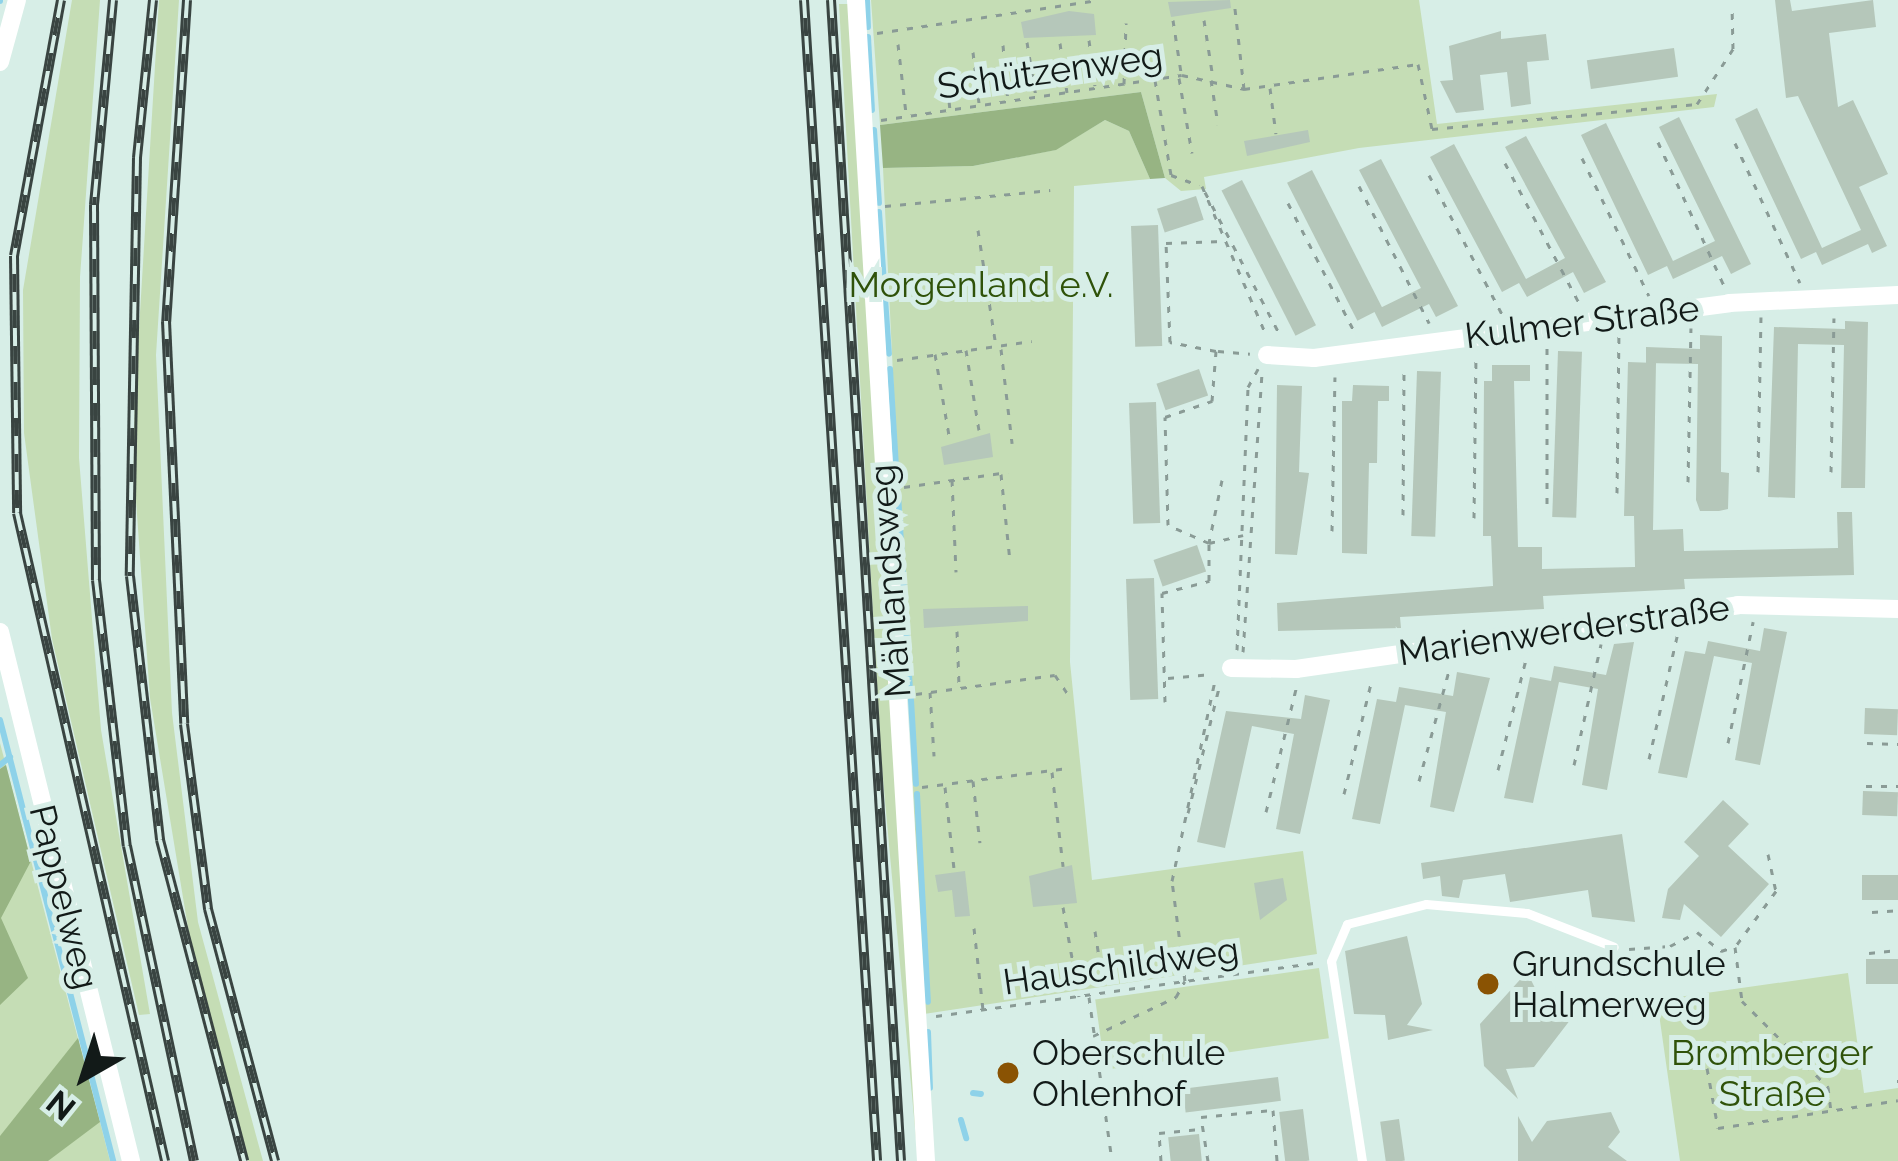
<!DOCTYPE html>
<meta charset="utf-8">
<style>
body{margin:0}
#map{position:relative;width:1898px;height:1161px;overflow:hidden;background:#d7eee7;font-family:Raleway,sans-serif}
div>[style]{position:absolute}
.green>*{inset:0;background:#c5ddb5;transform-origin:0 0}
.forest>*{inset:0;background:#97b483}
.stream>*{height:6px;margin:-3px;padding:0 3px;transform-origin:3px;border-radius:3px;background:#8ed2e9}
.building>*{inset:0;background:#b5c7ba;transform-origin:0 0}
.path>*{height:3px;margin-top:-1.5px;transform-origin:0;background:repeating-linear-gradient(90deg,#8a9b96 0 6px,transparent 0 15px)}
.service>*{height:9px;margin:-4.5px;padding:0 4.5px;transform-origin:4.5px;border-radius:4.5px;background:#fff}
.minor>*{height:18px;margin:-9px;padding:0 9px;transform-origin:9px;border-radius:9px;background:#fff}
.rail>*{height:10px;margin-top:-5px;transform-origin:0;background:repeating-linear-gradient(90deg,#d7eee7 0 18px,#394441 0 36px);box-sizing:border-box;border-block:3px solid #394441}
.dots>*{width:33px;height:33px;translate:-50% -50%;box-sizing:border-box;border:6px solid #d7eee7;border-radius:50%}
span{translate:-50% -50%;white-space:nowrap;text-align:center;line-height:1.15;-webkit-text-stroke:10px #d7eee7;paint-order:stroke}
.street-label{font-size:36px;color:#121a18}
.park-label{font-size:36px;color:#2f5209}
.poi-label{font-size:36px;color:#121a18}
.left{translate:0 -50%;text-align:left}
.north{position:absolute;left:24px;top:1017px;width:120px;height:120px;-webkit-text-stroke:9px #d7eee7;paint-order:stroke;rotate:219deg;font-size:33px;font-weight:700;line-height:48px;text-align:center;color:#121a18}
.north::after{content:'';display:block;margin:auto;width:42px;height:54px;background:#121a18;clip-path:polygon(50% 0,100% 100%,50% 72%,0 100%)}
</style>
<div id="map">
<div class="green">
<div style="clip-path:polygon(72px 0,100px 0,80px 277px,79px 458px,101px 730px,150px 1014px,139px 1015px,52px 639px,24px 433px,23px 290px)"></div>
<div style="clip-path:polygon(159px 0,179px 0,156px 355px,172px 713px,198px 922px,263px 1161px,248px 1161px,197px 982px,150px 698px,132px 444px)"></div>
<div style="clip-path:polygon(871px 0,1419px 0,1437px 124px,1717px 94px,1714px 107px,1359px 148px,1204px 177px,1206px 189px,1181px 191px,1165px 178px,1141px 92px,880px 125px)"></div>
<div style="clip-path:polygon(839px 4px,850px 4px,918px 1161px,881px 757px)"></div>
<div style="clip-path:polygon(1105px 120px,1129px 131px,1150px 179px,1074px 186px,1070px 662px,1092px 880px,1303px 851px,1317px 954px,924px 1014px,883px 168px,973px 166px,1055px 150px)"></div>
<div style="clip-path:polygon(0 743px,100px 1122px,110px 1161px,0 1161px)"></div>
<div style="left:1319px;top:968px;width:71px;height:226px;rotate:82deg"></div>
<div style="clip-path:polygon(1848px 973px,1864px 1093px,1898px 1088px,1898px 1161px,1680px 1161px,1657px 1000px)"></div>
</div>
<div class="forest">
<div style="clip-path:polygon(1141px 92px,1165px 178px,1150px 179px,1129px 131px,1105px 120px,1056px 150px,973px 166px,883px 168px,880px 125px)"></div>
<div style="clip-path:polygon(6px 765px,31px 861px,1px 918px,28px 978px,0 1005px,0 769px)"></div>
<div style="clip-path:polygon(78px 1038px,100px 1122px,48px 1161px,0 1161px,0 1136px)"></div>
</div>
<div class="stream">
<div style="left:867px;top:0;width:27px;rotate:88deg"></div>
<div style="left:0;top:1px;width:1px;rotate:-90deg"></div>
<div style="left:868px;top:37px;width:73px;rotate:86.9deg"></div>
<div style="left:874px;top:130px;width:73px;rotate:86.1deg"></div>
<div style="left:879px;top:212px;width:142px;rotate:86deg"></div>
<div style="left:890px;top:369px;width:113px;rotate:86.5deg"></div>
<div style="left:898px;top:494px;width:196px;rotate:86.5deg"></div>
<div style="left:911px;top:700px;width:84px;rotate:86.6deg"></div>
<div style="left:0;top:720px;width:455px;rotate:75.6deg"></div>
<div style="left:0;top:765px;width:13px;rotate:-39deg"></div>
<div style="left:917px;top:794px;width:208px;rotate:87deg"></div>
<div style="left:928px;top:1032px;width:56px;rotate:88deg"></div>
<div style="left:973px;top:1093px;width:8px;rotate:7deg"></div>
<div style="left:961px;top:1120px;width:19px;rotate:74deg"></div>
</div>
<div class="building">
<div style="clip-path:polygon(1230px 0,1231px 8px,1171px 17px,1168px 2px)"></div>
<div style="clip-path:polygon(1775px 0,1790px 0,1792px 11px,1873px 0,1876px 27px,1829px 33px,1838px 107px,1853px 100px,1888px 174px,1859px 187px,1887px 246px,1872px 253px,1868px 244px,1822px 265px,1816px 252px,1801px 259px,1735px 119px,1757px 108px,1822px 248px,1861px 230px,1798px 96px,1786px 98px)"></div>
<div style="clip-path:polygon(1069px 11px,1094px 14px,1096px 35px,1024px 38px,1021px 22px)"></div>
<div style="clip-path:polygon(1501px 31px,1501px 39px,1546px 34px,1549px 60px,1527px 62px,1531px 104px,1511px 107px,1507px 72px,1480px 75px,1484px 110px,1456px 113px,1440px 81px,1453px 80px,1449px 46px)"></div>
<div style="left:1674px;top:48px;width:29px;height:88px;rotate:82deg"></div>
<div style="clip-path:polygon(1679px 117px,1751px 264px,1731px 274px,1722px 256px,1673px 279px,1667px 266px,1648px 275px,1581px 135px,1606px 123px,1673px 261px,1715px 241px,1659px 127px)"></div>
<div style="clip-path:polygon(1308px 130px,1310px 142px,1247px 156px,1244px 141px)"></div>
<div style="clip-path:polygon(1526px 136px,1606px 282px,1584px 293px,1573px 272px,1527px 297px,1519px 283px,1502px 292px,1430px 157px,1454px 144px,1526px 279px,1565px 258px,1505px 147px)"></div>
<div style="clip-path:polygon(1381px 159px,1458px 306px,1436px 317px,1429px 304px,1382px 327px,1374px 311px,1421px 288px,1359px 170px)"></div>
<div style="left:1312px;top:170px;width:155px;height:28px;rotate:63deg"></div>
<div style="left:1242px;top:180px;width:163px;height:23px;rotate:63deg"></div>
<div style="left:1196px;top:196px;width:25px;height:41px;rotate:72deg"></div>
<div style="left:1158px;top:225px;width:121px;height:27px;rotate:88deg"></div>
<div style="clip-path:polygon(1845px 321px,1868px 322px,1865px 488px,1841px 488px,1844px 345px,1798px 344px,1795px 498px,1768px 497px,1774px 327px,1845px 329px)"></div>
<div style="clip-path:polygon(1700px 335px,1722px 336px,1721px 472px,1729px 473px,1728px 509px,1719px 511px,1700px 511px,1696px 500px,1698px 364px,1646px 363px,1646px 347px,1700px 349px)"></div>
<div style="left:1558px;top:351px;width:24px;height:166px;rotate:2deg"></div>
<div style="clip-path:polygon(1628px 362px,1656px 363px,1653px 530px,1683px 529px,1684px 551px,1838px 548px,1837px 512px,1852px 512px,1854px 575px,1684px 579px,1685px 589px,1543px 596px,1544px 609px,1400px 617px,1401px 628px,1278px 631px,1277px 603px,1493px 586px,1491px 536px,1483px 536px,1484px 381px,1492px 381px,1492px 365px,1530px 365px,1530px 381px,1514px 381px,1518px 547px,1542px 547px,1542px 569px,1635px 567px,1634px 516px,1624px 516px)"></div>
<div style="left:1199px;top:369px;width:28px;height:45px;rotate:71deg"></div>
<div style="left:1417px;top:371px;width:24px;height:165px;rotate:2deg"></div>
<div style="clip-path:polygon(1277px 385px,1302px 386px,1299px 472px,1309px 473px,1297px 555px,1275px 554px)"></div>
<div style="clip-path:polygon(1353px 385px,1389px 386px,1389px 401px,1378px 401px,1377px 463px,1369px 463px,1367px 554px,1342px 553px,1342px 401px,1352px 401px)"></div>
<div style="left:1156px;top:402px;width:121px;height:27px;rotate:88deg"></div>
<div style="clip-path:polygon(990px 433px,993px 457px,944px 465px,941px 447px)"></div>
<div style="left:1197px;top:545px;width:28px;height:46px;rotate:71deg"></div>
<div style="left:1154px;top:578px;width:121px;height:28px;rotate:88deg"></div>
<div style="clip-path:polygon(1028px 606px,1028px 621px,924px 628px,923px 609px)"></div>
<div style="clip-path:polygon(1764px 628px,1787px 632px,1760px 765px,1735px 760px,1752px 663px,1714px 656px,1687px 778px,1658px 773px,1685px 651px,1705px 654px,1708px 641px,1760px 651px)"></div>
<div style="clip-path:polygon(1634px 642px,1607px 790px,1582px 785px,1598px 689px,1559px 682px,1533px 803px,1504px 798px,1530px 677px,1551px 681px,1554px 666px,1606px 675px,1614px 644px)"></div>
<div style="clip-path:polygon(1457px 672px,1490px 678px,1454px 812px,1430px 807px,1446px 712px,1405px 705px,1380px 824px,1352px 819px,1377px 699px,1396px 702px,1399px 687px,1453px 696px)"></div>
<div style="clip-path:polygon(1305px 695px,1330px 700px,1300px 834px,1276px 829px,1294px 734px,1252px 726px,1225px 848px,1197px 842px,1226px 711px,1301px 719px)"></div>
<div style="left:1865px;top:708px;width:33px;height:26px;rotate:2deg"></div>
<div style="left:1863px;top:791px;width:35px;height:24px;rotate:2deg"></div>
<div style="clip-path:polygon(1723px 800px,1749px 824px,1728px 846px,1769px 884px,1721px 937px,1684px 904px,1680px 920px,1662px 918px,1668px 889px,1699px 856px,1684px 842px)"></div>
<div style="clip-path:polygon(1622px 834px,1635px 922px,1592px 917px,1588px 890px,1510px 902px,1505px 874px,1463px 880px,1459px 898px,1442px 896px,1440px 876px,1423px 879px,1421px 863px)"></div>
<div style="clip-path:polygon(1072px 865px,1077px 903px,1033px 907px,1029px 876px)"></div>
<div style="clip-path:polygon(965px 871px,970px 916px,955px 917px,952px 890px,938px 892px,935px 875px)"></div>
<div style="left:1898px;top:875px;width:25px;height:36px;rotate:90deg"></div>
<div style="clip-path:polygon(1283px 878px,1287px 900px,1260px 920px,1254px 883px)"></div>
<div style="clip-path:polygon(1407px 936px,1422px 1004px,1407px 1025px,1433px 1030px,1388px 1040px,1385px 1015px,1354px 1014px,1345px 951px)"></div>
<div style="left:1898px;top:959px;width:25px;height:32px;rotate:90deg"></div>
<div style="clip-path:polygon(1527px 972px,1541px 1000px,1560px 998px,1574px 1015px,1534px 1067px,1506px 1069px,1518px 1099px,1484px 1066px,1480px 1024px)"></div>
<div style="left:1278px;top:1077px;width:24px;height:96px;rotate:83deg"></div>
<div style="left:1303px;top:1109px;width:52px;height:24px;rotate:83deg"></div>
<div style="clip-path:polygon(1611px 1112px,1620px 1132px,1608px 1147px,1627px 1161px,1518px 1161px,1518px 1116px,1532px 1142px,1547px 1121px)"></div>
<div style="left:1399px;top:1119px;width:42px;height:19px;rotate:82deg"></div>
<div style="left:1199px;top:1134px;width:27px;height:31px;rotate:84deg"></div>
</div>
<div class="path">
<div style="left:1173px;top:20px;width:53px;rotate:81.3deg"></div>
<div style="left:1204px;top:20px;width:59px;rotate:81.2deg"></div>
<div style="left:877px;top:33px;width:222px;rotate:-8.5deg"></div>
<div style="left:1089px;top:40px;width:46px;rotate:82.6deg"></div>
<div style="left:1027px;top:42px;width:56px;rotate:80.7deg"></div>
<div style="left:1060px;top:43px;width:50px;rotate:82deg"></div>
<div style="left:898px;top:44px;width:69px;rotate:83.4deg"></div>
<div style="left:1003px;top:45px;width:57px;rotate:85deg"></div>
<div style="left:973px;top:52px;width:51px;rotate:83.3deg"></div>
<div style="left:946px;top:72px;width:38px;rotate:84deg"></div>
<div style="left:1179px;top:78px;width:76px;rotate:80.2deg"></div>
<div style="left:1155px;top:80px;width:96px;rotate:80.4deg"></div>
<div style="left:1171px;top:175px;width:30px;rotate:20deg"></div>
<div style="left:1211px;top:80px;width:45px;rotate:81deg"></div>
<div style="left:1124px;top:84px;width:61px;rotate:-88.1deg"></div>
<div style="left:1270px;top:88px;width:46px;rotate:82.6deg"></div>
<div style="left:1244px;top:89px;width:176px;rotate:-8.2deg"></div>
<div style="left:1418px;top:64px;width:66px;rotate:77.8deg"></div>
<div style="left:1432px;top:129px;width:266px;rotate:-5.4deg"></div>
<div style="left:1697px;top:104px;width:66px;rotate:-56.8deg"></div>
<div style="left:1733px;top:49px;width:43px;rotate:-91.3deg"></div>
<div style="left:881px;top:120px;width:304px;rotate:-8.5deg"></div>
<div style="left:1182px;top:75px;width:64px;rotate:12.7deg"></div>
<div style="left:1244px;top:89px;width:90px;rotate:-96.4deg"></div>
<div style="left:1658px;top:142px;width:161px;rotate:65.3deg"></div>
<div style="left:1735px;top:143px;width:154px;rotate:65.1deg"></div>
<div style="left:1582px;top:158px;width:153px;rotate:64.1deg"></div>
<div style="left:1505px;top:163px;width:158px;rotate:62.1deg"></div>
<div style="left:1429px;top:175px;width:157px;rotate:62.3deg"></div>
<div style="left:1202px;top:186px;width:164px;rotate:66.7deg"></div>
<div style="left:1359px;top:186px;width:154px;rotate:62.9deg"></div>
<div style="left:1205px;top:192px;width:164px;rotate:62.3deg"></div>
<div style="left:1288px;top:203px;width:146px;rotate:62.7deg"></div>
<div style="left:885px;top:206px;width:166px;rotate:-5.5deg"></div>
<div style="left:978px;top:230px;width:117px;rotate:81.2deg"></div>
<div style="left:1001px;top:349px;width:95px;rotate:83.3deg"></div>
<div style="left:966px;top:350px;width:81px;rotate:80.8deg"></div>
<div style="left:1218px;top:351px;width:32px;rotate:5deg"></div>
<div style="left:935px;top:354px;width:88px;rotate:80.2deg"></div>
<div style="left:897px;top:360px;width:136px;rotate:-8deg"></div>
<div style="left:1758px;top:472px;width:155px;rotate:-88.9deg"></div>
<div style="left:1831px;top:472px;width:154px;rotate:-88.9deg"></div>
<div style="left:1001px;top:474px;width:87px;rotate:84.1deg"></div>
<div style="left:952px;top:480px;width:92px;rotate:87.5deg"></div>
<div style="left:1222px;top:480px;width:64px;rotate:101.7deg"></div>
<div style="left:1209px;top:543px;width:35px;rotate:-13deg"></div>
<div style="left:1688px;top:482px;width:154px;rotate:-88.9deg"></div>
<div style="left:904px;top:487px;width:105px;rotate:-8.2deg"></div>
<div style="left:1617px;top:493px;width:160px;rotate:-89.3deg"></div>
<div style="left:1547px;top:504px;width:160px;rotate:-90deg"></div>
<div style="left:1403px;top:515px;width:148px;rotate:-89.6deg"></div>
<div style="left:1474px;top:518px;width:160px;rotate:-89.3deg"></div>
<div style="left:1332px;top:531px;width:154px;rotate:-88.9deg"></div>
<div style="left:957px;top:631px;width:55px;rotate:87.9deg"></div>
<div style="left:1237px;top:650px;width:263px;rotate:-87.6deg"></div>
<div style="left:1248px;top:387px;width:21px;rotate:-61deg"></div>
<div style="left:1243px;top:652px;width:283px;rotate:-86.1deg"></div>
<div style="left:1168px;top:678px;width:44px;rotate:-5.2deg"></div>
<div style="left:930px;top:692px;width:64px;rotate:86.4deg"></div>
<div style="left:916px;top:694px;width:140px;rotate:-7.8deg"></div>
<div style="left:1055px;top:675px;width:22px;rotate:56deg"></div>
<div style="left:1165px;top:702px;width:109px;rotate:-91.6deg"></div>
<div style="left:1162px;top:593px;width:49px;rotate:-14.3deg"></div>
<div style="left:1209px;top:581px;width:38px;rotate:-90deg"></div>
<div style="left:1209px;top:543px;width:45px;rotate:-156.3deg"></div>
<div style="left:1168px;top:525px;width:108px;rotate:-91.6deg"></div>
<div style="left:1165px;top:417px;width:50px;rotate:-18.8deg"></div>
<div style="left:1212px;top:401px;width:50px;rotate:-85.4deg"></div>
<div style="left:1216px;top:351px;width:47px;rotate:-168.9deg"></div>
<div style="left:1170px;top:342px;width:99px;rotate:-92.3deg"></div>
<div style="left:1166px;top:243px;width:57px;rotate:-2deg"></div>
<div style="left:1728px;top:743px;width:124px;rotate:-78.3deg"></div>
<div style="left:1867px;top:743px;width:31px;rotate:2deg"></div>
<div style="left:1649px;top:759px;width:130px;rotate:-77.1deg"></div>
<div style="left:1574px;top:765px;width:124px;rotate:-77.4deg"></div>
<div style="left:1498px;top:770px;width:119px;rotate:-75.8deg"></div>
<div style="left:1052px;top:772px;width:95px;rotate:83.3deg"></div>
<div style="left:973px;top:781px;width:62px;rotate:83.6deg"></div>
<div style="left:1419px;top:781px;width:118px;rotate:-74.8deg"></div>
<div style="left:1866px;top:786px;width:32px"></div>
<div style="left:922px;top:787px;width:147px;rotate:-7.4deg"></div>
<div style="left:945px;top:787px;width:81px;rotate:83.7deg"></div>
<div style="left:1344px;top:794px;width:118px;rotate:-76.3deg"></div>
<div style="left:1266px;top:812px;width:131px;rotate:-76.3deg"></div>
<div style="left:1188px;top:813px;width:133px;rotate:-76.1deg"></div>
<div style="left:1768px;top:854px;width:38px;rotate:78deg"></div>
<div style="left:1776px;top:891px;width:69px;rotate:126.2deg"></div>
<div style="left:1735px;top:947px;width:54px;rotate:82.6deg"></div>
<div style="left:1742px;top:1001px;width:122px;rotate:45deg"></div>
<div style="left:1828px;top:1087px;width:24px;rotate:83deg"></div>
<div style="left:1063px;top:907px;width:91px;rotate:79.9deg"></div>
<div style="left:1872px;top:912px;width:26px;rotate:-4deg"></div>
<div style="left:974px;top:928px;width:82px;rotate:83.7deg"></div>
<div style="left:1095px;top:931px;width:59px;rotate:81.2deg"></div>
<div style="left:1629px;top:949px;width:41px;rotate:-4.2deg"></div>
<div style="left:1670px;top:946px;width:30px;rotate:-27deg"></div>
<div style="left:1697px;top:932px;width:31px;rotate:38deg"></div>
<div style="left:1721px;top:951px;width:13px;rotate:-18deg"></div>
<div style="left:1869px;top:953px;width:29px;rotate:-6deg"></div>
<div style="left:1089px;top:997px;width:166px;rotate:82deg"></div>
<div style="left:936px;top:1016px;width:387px;rotate:-8deg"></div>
<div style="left:1093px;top:1036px;width:92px;rotate:-25.2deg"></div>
<div style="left:1176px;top:997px;width:18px;rotate:-61deg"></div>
<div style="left:1185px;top:981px;width:101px;rotate:-97.4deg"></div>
<div style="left:1172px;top:881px;width:205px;rotate:-77.9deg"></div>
<div style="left:1707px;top:1068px;width:61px;rotate:79.6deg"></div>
<div style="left:1718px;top:1128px;width:182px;rotate:-8.8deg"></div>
<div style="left:1897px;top:1081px;width:1px"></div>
<div style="left:1161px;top:1161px;width:28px;rotate:-94deg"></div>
<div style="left:1159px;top:1133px;width:41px;rotate:-5.6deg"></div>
<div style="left:1208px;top:1161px;width:45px;rotate:-99deg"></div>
<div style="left:1201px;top:1117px;width:72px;rotate:-5.6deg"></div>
<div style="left:1273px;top:1110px;width:51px;rotate:85.5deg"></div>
</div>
<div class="service">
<div style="left:1362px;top:1161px;width:202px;rotate:-98.8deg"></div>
<div style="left:1331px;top:961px;width:40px;rotate:-66.6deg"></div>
<div style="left:1347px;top:924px;width:81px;rotate:-14.2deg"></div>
<div style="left:1426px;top:904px;width:101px;rotate:5.1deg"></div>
<div style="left:1527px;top:913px;width:93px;rotate:21.3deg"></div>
</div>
<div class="minor">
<div style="left:856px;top:0;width:1163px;rotate:86.55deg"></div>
<div style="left:0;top:62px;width:64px;rotate:-74.7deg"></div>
<div style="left:1267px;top:355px;width:47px;rotate:3.7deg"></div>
<div style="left:1314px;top:358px;width:419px;rotate:-7.5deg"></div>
<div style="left:1729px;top:303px;width:169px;rotate:-2.7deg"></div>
<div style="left:0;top:632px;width:545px;rotate:76.09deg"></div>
<div style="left:1231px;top:668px;width:65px;rotate:0.9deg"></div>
<div style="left:1296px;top:669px;width:447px;rotate:-8.2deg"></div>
<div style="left:1738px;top:605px;width:160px;rotate:1.4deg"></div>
</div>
<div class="rail">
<div style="left:61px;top:0;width:260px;rotate:100.4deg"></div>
<div style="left:14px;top:256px;width:257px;rotate:89.3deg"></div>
<div style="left:17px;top:513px;width:665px;rotate:77.13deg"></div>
<div style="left:113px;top:0;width:206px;rotate:95.3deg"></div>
<div style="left:94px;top:205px;width:375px;rotate:89.7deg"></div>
<div style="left:96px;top:580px;width:268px;rotate:83.4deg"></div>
<div style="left:127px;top:846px;width:322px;rotate:78deg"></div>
<div style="left:153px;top:0;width:159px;rotate:95.8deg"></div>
<div style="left:137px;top:158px;width:418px;rotate:91deg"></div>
<div style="left:130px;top:576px;width:266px;rotate:83.5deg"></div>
<div style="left:160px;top:840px;width:332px;rotate:75.3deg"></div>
<div style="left:187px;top:0;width:322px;rotate:93.7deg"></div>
<div style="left:166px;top:321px;width:403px;rotate:87.4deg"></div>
<div style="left:184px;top:724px;width:187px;rotate:82.6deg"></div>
<div style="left:208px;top:909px;width:261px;rotate:75.1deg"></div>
<div style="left:804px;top:0;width:1163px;rotate:86.4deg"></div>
<div style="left:831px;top:0;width:1163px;rotate:86.55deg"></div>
</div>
<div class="dots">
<div style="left:1488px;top:984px;background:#8a5303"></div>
<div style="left:1008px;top:1073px;background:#8a5303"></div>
</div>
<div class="street-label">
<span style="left:1050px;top:71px;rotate:-8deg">Schützenweg</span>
<span style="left:1582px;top:322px;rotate:-7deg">Kulmer Straße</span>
<span style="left:890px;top:581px;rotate:-94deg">Mählandsweg</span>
<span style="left:1564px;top:630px;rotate:-8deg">Marienwerderstraße</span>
<span style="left:64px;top:897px;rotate:76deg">Pappelweg</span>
<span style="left:1121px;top:966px;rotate:-8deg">Hauschildweg</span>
</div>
<div class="park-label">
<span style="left:981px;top:285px">Morgenland e.V.</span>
<span style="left:1772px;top:1073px">Bromberger<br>Straße</span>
</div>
<div class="poi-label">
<span class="left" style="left:1512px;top:984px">Grundschule<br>Halmerweg</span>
<span class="left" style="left:1032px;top:1073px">Oberschule<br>Ohlenhof</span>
</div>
<div class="north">N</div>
</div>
